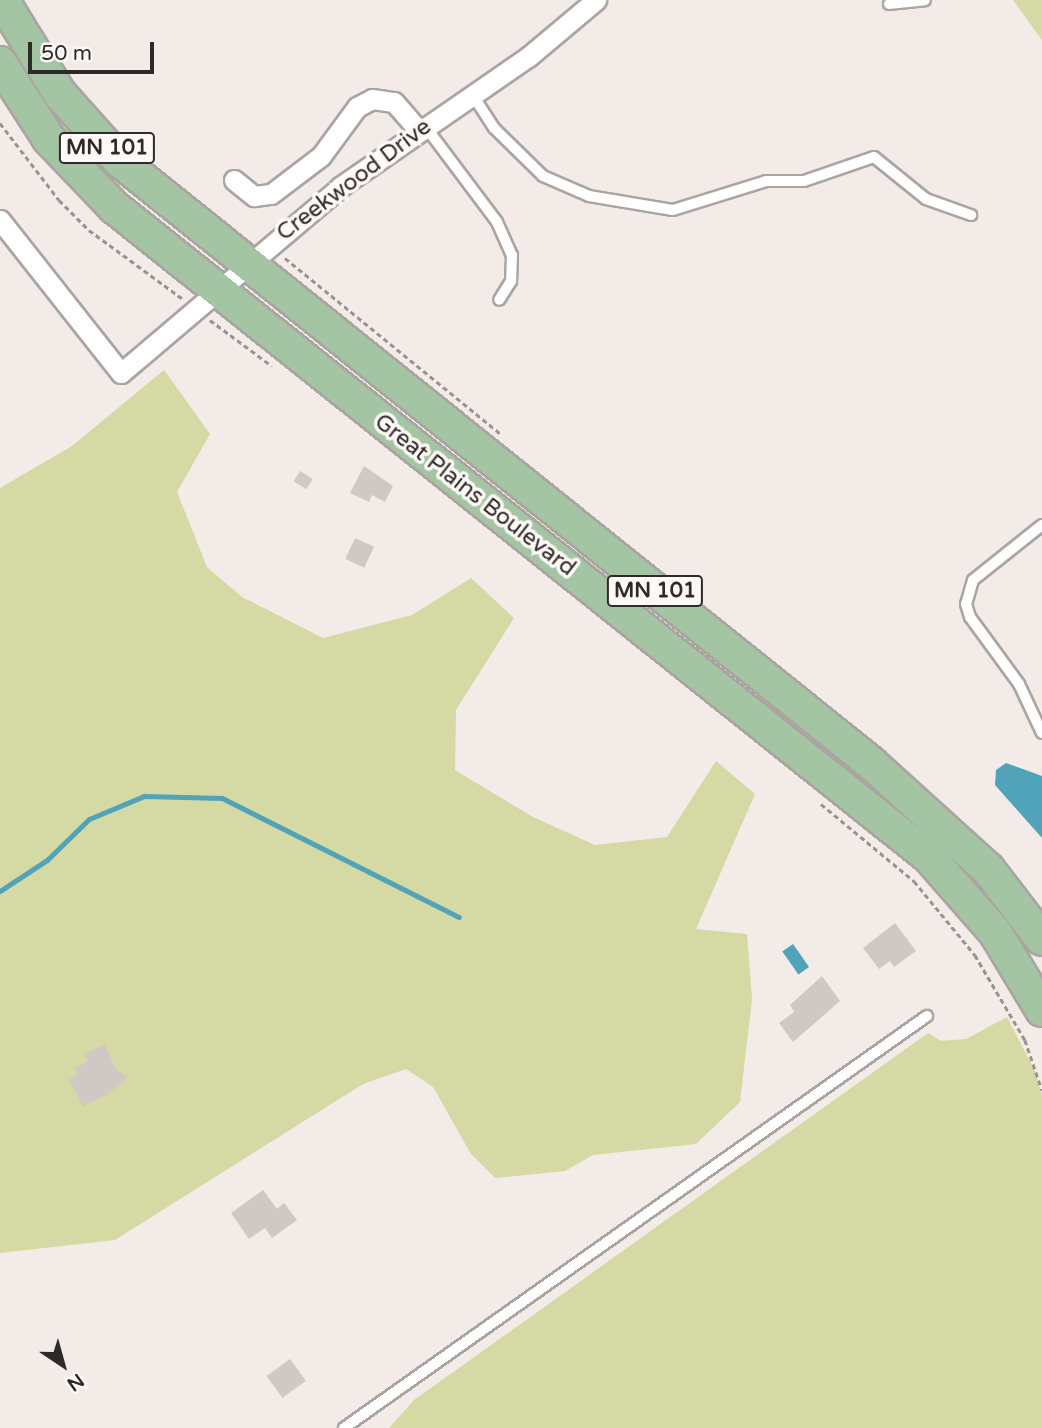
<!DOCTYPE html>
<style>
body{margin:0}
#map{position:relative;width:1042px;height:1428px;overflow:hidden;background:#f2ebe7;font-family:"Varela Round",sans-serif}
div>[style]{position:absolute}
.green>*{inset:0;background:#d5d9a4}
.water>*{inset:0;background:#51a3ba;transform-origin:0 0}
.stream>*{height:5px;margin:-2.5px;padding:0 2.5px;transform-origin:2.5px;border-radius:2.5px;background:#51a3ba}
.building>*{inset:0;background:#cfc8c5;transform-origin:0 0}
.path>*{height:2.5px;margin-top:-1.25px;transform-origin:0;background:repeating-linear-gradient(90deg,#989390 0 5px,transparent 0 8.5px)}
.roads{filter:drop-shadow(2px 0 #aba5a2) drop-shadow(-2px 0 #aba5a2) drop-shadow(0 2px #aba5a2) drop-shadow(0 -2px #aba5a2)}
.lane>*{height:10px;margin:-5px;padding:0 5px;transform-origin:5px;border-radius:5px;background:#fff}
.street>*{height:19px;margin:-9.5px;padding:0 9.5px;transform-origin:9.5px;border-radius:9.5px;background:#fff}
.primary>*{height:32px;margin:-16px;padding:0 16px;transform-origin:16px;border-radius:16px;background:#a3c5a4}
span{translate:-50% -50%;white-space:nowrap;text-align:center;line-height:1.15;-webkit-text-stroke:7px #fef9f6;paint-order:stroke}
.shield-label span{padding:2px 5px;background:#fef9f6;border:2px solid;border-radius:5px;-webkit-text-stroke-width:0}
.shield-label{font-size:21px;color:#2d2b29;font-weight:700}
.street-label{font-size:23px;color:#2d2b29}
.north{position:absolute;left:28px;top:1330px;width:70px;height:70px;-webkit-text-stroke:5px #fef9f6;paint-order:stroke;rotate:144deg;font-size:19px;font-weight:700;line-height:28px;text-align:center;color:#2d2b29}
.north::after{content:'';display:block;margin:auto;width:24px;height:32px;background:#2d2b29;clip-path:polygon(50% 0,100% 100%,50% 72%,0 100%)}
.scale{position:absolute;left:28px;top:42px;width:126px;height:32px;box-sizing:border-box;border:4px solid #2d2b29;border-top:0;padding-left:9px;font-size:21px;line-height:24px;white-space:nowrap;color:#2d2b29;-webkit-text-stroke:5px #fef9f6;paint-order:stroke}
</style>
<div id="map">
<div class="green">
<div style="clip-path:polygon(1013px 0,1042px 0,1042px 40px)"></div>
<div style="clip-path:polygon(164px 370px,210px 434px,177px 492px,207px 567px,242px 597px,323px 638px,412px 615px,471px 578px,514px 618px,456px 710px,455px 770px,533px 817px,595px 845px,667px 837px,716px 761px,755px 794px,696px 929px,747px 934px,752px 999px,740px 1102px,696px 1144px,593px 1155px,565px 1171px,495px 1178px,471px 1154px,433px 1087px,406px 1069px,363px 1084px,115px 1240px,0 1253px,0 488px,72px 446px)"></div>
<div style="clip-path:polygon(1007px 1017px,1036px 1073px,1042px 1096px,1042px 1428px,389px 1428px,414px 1400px,928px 1033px,941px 1041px,966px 1039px)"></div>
</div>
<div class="water">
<div style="clip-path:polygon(1006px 763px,1042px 776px,1042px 838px,995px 785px,996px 770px)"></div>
<div style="left:793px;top:944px;width:28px;height:13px;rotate:55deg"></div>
</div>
<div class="stream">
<div style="left:0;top:891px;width:56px;rotate:-33.4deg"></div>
<div style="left:47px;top:860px;width:59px;rotate:-44.3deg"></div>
<div style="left:89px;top:819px;width:60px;rotate:-22.7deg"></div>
<div style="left:144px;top:796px;width:78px;rotate:1.5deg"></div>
<div style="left:222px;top:798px;width:265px;rotate:26.7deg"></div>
</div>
<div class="building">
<div style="clip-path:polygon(364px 466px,393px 486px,385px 502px,372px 495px,369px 502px,350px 493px)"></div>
<div style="left:300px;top:471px;width:15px;height:12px;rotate:32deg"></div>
<div style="left:355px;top:538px;width:21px;height:23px;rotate:25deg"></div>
<div style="clip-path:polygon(895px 923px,916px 951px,894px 967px,890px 961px,879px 969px,863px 948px)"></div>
<div style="clip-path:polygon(822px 976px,840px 1001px,793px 1042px,779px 1023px,794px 1012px,790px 1005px)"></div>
<div style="clip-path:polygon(105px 1044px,115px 1068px,128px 1078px,107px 1095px,83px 1106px,69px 1079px,78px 1075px,75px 1068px,88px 1062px,84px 1054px)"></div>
<div style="clip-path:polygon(263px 1190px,277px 1209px,284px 1203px,297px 1220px,272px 1238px,265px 1228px,249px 1239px,231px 1213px)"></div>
<div style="left:290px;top:1359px;width:27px;height:29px;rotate:54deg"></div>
</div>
<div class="path">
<div style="left:0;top:123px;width:97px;rotate:52.5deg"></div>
<div style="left:59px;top:200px;width:42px;rotate:45deg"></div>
<div style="left:89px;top:230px;width:117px;rotate:36.3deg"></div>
<div style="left:285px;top:258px;width:280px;rotate:39.2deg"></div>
<div style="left:210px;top:320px;width:77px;rotate:36.6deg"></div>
<div style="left:821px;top:804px;width:121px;rotate:39.6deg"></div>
<div style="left:914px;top:881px;width:96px;rotate:50.5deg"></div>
<div style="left:975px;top:955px;width:99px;rotate:59.5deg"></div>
<div style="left:1025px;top:1040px;width:53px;rotate:71.2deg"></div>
</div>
<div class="roads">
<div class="lane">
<div style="left:889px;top:4px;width:36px;rotate:-6deg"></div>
<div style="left:472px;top:94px;width:40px;rotate:57.1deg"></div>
<div style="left:494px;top:128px;width:69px;rotate:44.4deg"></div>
<div style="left:543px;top:176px;width:50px;rotate:23.5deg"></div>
<div style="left:589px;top:196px;width:85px;rotate:9.5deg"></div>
<div style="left:673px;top:210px;width:97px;rotate:-17.3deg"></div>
<div style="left:766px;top:181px;width:38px"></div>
<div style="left:804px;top:181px;width:74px;rotate:-18.9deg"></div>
<div style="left:874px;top:157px;width:67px;rotate:38.9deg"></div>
<div style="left:926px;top:199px;width:48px;rotate:19.6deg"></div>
<div style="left:425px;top:126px;width:120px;rotate:53.1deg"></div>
<div style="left:497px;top:222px;width:36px;rotate:66deg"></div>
<div style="left:512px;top:255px;width:26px;rotate:92deg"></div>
<div style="left:511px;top:281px;width:22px;rotate:122deg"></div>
<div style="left:1042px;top:525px;width:88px;rotate:141.4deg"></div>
<div style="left:973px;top:580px;width:25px;rotate:106deg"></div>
<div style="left:966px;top:604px;width:14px;rotate:73deg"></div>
<div style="left:970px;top:617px;width:83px;rotate:53.8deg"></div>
<div style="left:1019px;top:684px;width:54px;rotate:64.9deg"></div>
<div style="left:344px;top:1428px;width:714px;rotate:-35.25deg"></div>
</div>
<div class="street">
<div style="left:234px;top:180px;width:26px;rotate:39deg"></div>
<div style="left:254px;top:196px;width:17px;rotate:-7deg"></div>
<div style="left:271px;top:194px;width:63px;rotate:-37.2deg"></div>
<div style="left:321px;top:156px;width:61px;rotate:-53.7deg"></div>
<div style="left:357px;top:107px;width:17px;rotate:-28deg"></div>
<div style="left:372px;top:99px;width:22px;rotate:8deg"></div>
<div style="left:394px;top:102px;width:37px;rotate:49deg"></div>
<div style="left:0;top:220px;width:195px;rotate:51.7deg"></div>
<div style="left:121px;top:373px;width:287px;rotate:-40.3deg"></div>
<div style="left:340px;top:187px;width:229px;rotate:-34.7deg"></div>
<div style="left:528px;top:57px;width:89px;rotate:-40deg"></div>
</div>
<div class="primary">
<div style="left:2px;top:0;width:110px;rotate:58.3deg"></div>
<div style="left:60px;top:94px;width:89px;rotate:48.2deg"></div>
<div style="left:119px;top:160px;width:964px;rotate:38.72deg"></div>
<div style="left:871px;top:763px;width:158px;rotate:42.2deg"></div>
<div style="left:988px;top:869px;width:88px;rotate:52.4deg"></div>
<div style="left:0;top:63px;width:90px;rotate:57.2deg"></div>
<div style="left:49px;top:139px;width:94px;rotate:46.3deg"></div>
<div style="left:114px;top:207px;width:1042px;rotate:38.57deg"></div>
<div style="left:929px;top:857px;width:100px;rotate:48.7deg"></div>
<div style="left:995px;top:932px;width:91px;rotate:58.9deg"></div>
</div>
</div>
<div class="shield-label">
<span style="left:107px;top:148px">MN 101</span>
<span style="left:655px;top:591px">MN 101</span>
</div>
<div class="street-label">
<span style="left:354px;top:180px;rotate:-37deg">Creekwood Drive</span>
<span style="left:475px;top:495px;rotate:38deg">Great Plains Boulevard</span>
</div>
<div class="north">N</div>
<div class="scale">50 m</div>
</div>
